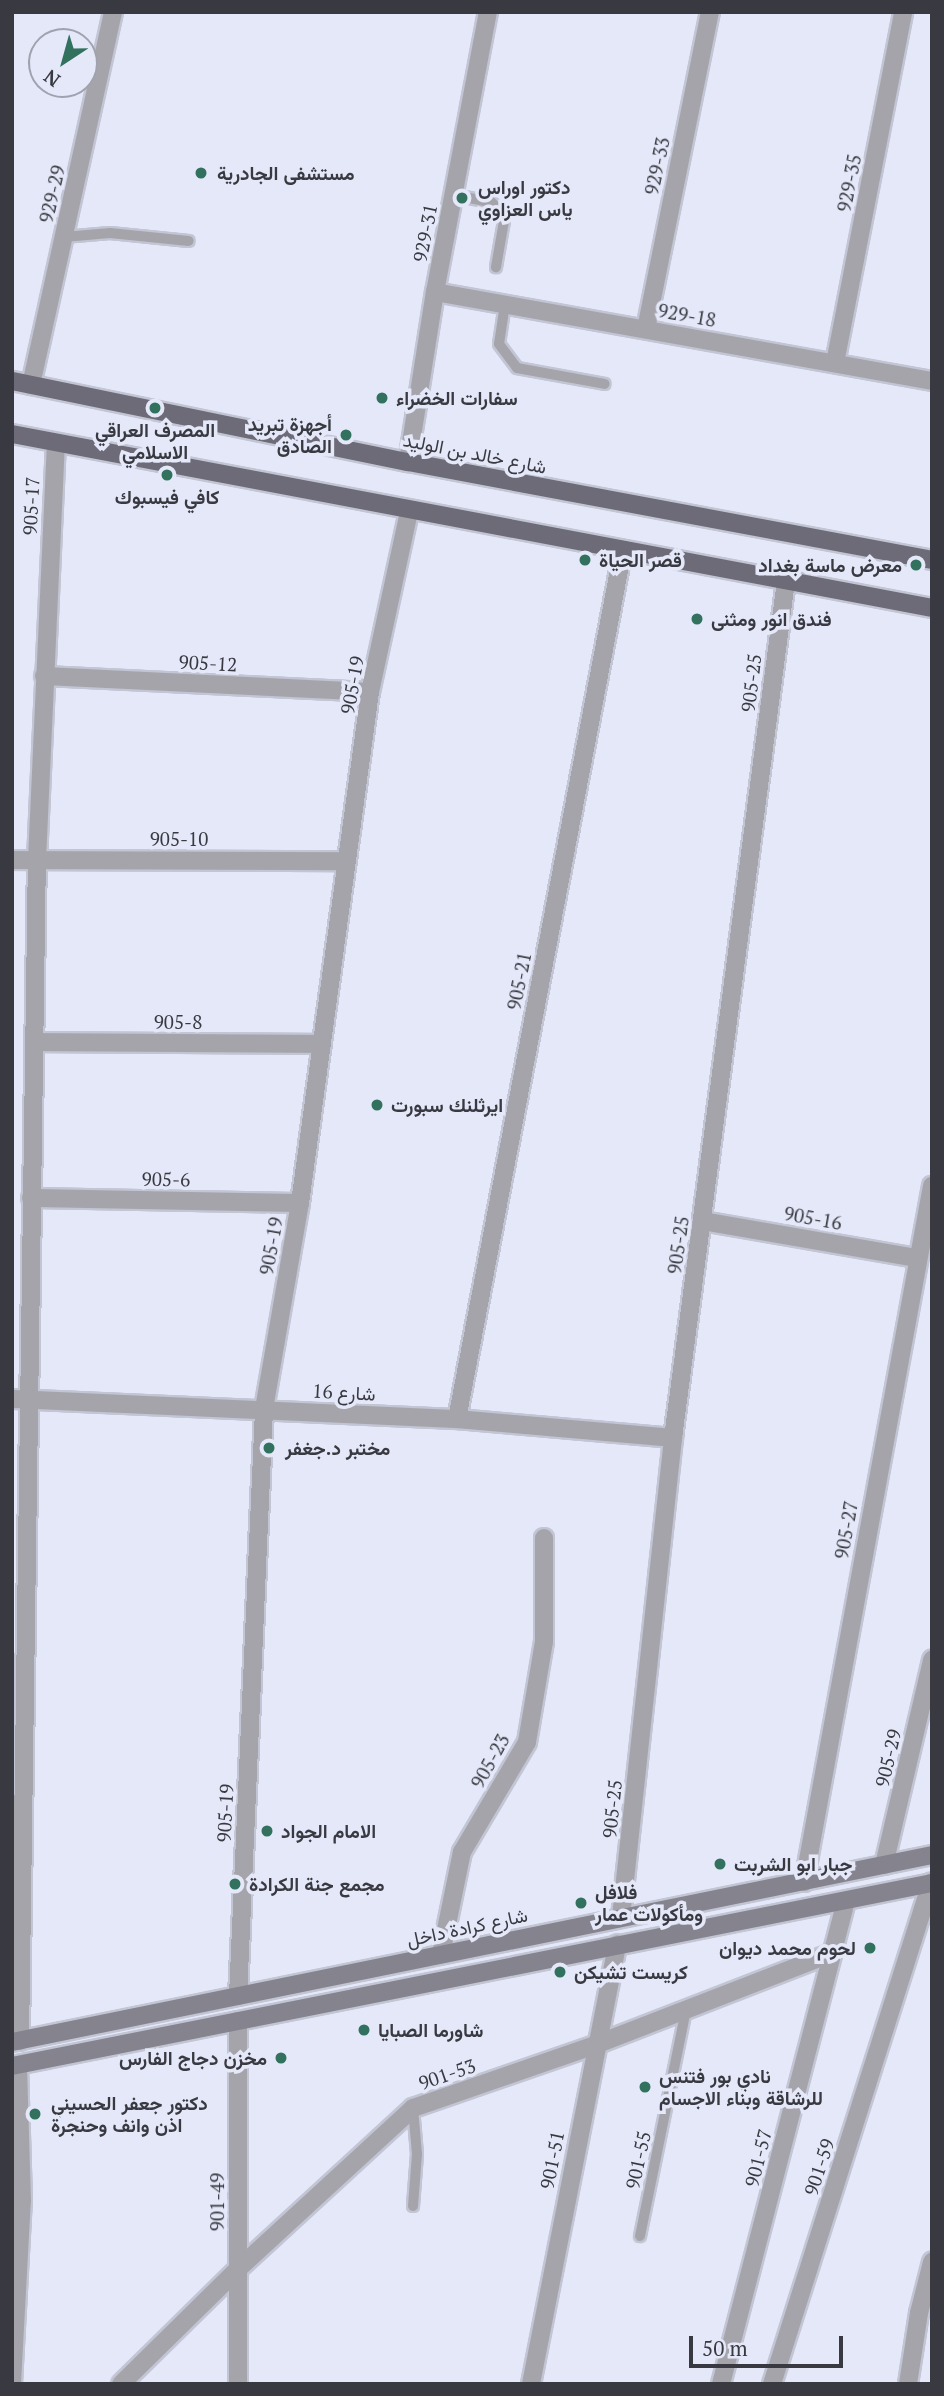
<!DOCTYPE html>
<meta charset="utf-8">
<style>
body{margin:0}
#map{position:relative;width:944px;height:2396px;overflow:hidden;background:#e4e8f9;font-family:"PT Serif",Vazirmatn,serif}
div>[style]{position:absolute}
.roads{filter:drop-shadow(2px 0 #c2c5d4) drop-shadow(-2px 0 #c2c5d4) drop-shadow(0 2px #c2c5d4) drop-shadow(0 -2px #c2c5d4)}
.lane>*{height:10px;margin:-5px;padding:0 5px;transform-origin:5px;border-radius:5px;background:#a6a4ab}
.street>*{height:18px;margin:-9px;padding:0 9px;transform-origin:9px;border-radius:9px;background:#a6a4ab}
.secondary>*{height:18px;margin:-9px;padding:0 9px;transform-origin:9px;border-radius:9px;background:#85838d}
.primary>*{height:18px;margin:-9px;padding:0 9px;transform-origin:9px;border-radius:9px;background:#6e6b78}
.dots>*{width:19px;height:19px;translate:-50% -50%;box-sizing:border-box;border:4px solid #e4e8f9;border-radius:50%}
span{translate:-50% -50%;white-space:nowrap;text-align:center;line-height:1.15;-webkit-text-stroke:7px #e4e8f9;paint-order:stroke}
.street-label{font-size:19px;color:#393a41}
.poi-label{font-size:19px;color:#393a41;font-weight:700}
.left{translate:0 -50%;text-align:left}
.right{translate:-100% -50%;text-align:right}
.frame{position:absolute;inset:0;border:14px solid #393a41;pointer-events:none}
.north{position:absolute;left:28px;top:28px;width:70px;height:70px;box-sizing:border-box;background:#e4e8f9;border:2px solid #a0a2af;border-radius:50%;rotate:216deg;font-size:19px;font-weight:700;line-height:28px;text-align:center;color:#393a41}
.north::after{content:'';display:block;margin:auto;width:24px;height:32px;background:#31715e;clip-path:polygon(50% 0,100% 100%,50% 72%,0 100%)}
.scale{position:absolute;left:689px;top:2336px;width:154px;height:32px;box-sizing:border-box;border:4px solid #393a41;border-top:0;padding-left:9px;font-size:21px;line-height:24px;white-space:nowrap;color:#393a41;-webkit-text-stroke:5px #e4e8f9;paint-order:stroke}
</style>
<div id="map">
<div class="roads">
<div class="lane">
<div style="left:454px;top:195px;width:38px;rotate:11deg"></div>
<div style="left:491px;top:202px;width:13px;rotate:42deg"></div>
<div style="left:501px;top:211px;width:10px;rotate:73deg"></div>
<div style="left:504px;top:221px;width:47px;rotate:99.9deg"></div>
<div style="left:64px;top:237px;width:46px;rotate:-5deg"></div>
<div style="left:110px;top:233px;width:79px;rotate:5.8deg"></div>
<div style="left:505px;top:304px;width:40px;rotate:98.5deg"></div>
<div style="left:499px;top:344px;width:30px;rotate:53deg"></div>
<div style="left:517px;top:368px;width:89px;rotate:10.3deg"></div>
<div style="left:413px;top:2206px;width:52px;rotate:-85.6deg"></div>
<div style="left:417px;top:2154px;width:46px;rotate:-95deg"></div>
<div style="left:640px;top:2236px;width:232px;rotate:-78.5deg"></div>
</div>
<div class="street">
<div style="left:435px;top:292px;width:505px;rotate:10.15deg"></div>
<div style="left:646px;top:329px;width:323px;rotate:-78.6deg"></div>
<div style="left:835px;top:363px;width:358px;rotate:-79deg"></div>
<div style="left:31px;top:385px;width:382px;rotate:-77.6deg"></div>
<div style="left:408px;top:462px;width:172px;rotate:-81deg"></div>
<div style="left:435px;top:292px;width:285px;rotate:-79.3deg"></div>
<div style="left:44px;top:676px;width:326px;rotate:2.8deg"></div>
<div style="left:12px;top:860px;width:334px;rotate:0.2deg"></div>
<div style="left:35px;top:1042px;width:287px;rotate:0.4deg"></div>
<div style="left:31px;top:1198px;width:269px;rotate:1.1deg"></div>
<div style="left:702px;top:1221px;width:218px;rotate:9.8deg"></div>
<div style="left:12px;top:1399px;width:445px;rotate:2.6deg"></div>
<div style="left:457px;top:1419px;width:217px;rotate:5deg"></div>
<div style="left:457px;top:1419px;width:885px;rotate:-79.19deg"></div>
<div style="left:884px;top:1865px;width:211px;rotate:-76.8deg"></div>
<div style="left:804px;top:1882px;width:708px;rotate:-79.58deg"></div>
<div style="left:621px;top:1917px;width:482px;rotate:-83.8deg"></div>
<div style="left:673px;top:1438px;width:864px;rotate:-82.49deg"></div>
<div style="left:441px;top:1954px;width:104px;rotate:-78.4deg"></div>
<div style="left:462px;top:1852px;width:128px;rotate:-59.4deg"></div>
<div style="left:527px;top:1742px;width:101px;rotate:-80.4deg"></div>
<div style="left:544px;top:1642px;width:104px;rotate:-90deg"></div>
<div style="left:238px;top:1996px;width:588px;rotate:-87.46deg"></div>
<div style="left:264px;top:1409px;width:209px;rotate:-80.1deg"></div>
<div style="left:300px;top:1203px;width:516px;rotate:-82.2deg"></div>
<div style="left:370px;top:692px;width:185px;rotate:-77.8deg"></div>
<div style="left:20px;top:2041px;width:1181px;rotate:-89.18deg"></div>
<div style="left:37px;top:860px;width:417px;rotate:-87.4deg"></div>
<div style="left:12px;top:2383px;width:182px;rotate:-86.9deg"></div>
<div style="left:22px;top:2201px;width:136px;rotate:-91.7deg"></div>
<div style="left:121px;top:2384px;width:164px;rotate:-44.5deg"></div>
<div style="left:238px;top:2269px;width:238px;rotate:-42.6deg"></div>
<div style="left:413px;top:2108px;width:193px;rotate:-19.1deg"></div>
<div style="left:595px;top:2045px;width:254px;rotate:-21.2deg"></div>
<div style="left:238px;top:2384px;width:363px;rotate:-90deg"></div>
<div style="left:531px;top:2384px;width:448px;rotate:-78.9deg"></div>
<div style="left:721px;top:2384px;width:499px;rotate:-75.5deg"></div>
<div style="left:772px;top:2384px;width:526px;rotate:-72.39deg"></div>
<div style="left:908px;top:2384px;width:72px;rotate:-81.2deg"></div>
<div style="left:919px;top:2313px;width:53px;rotate:-75.7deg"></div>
</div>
<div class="secondary">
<div style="left:12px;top:2042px;width:939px;rotate:-11.49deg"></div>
<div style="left:12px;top:2066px;width:938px;rotate:-11.25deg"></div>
</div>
<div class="primary">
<div style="left:12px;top:381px;width:404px;rotate:11.6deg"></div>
<div style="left:408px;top:462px;width:533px;rotate:10.59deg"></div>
<div style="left:12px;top:434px;width:936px;rotate:10.71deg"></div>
</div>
</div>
<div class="dots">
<div style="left:201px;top:173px;background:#31715e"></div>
<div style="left:462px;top:198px;background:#31715e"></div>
<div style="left:382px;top:398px;background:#31715e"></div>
<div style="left:155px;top:408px;background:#31715e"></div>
<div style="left:346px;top:435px;background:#31715e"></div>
<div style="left:167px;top:475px;background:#31715e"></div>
<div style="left:585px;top:560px;background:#31715e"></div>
<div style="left:916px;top:565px;background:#31715e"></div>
<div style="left:697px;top:619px;background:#31715e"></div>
<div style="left:377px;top:1105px;background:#31715e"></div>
<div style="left:269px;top:1448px;background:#31715e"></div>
<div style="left:267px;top:1831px;background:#31715e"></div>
<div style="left:720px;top:1864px;background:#31715e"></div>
<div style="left:235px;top:1884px;background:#31715e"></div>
<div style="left:581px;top:1903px;background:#31715e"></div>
<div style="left:870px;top:1948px;background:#31715e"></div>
<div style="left:560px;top:1972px;background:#31715e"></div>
<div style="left:364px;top:2030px;background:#31715e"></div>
<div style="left:281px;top:2058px;background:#31715e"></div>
<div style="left:645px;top:2087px;background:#31715e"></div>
<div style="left:35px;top:2114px;background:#31715e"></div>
</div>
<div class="street-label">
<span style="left:657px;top:166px;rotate:-78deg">929-33</span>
<span style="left:849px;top:183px;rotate:-79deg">929-35</span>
<span style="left:52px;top:194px;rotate:-77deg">929-29</span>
<span style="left:425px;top:233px;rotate:-79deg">929-31</span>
<span style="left:687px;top:315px;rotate:10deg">929-18</span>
<span style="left:475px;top:453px;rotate:11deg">شارع خالد بن الوليد</span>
<span style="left:31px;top:506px;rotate:-87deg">905-17</span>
<span style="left:208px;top:663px;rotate:3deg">905-12</span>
<span style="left:751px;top:683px;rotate:-83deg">905-25</span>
<span style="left:352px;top:685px;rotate:-80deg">905-19</span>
<span style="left:179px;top:839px">905-10</span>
<span style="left:519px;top:981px;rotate:-79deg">905-21</span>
<span style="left:178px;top:1022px">905-8</span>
<span style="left:166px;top:1179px;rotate:1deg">905-6</span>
<span style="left:813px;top:1218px;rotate:10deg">905-16</span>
<span style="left:678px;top:1245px;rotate:-82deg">905-25</span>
<span style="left:271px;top:1246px;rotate:-80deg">905-19</span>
<span style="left:344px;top:1392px;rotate:3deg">شارع 16</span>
<span style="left:846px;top:1530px;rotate:-80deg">905-27</span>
<span style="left:888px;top:1758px;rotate:-77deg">905-29</span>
<span style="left:490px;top:1761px;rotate:-61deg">905-23</span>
<span style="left:612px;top:1809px;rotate:-84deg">905-25</span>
<span style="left:225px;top:1813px;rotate:-87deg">905-19</span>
<span style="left:467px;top:1927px;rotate:-12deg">شارع كرادة داخل</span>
<span style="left:447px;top:2074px;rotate:-19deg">901-53</span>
<span style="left:758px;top:2158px;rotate:-76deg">901-57</span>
<span style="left:552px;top:2160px;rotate:-79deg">901-51</span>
<span style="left:638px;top:2160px;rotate:-78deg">901-55</span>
<span style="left:819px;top:2167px;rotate:-72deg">901-59</span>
<span style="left:217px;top:2202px;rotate:-90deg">901-49</span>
</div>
<div class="poi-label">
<span class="left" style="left:217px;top:173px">مستشفى الجادرية</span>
<span class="left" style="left:478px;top:198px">دكتور اوراس<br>ياس العزاوي</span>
<span class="left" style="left:396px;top:398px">سفارات الخضراء</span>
<span class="right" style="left:332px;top:435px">أجهزة تبريد<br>الصادق</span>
<span style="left:155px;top:441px">المصرف العراقي<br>الاسلامي</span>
<span style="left:167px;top:497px">كافي فيسبوك</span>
<span class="left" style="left:599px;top:560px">قصر الحياة</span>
<span class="right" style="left:902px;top:565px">معرض ماسة بغداد</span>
<span class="left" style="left:711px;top:619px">فندق انور ومثنى</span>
<span class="left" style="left:391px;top:1105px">ايرثلنك سبورت</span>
<span class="left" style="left:285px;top:1448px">مختبر د.جغفر</span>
<span class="left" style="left:281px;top:1831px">الامام الجواد</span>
<span class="left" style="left:734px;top:1864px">جبار ابو الشربت</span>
<span class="left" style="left:249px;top:1884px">مجمع جنة الكرادة</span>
<span class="left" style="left:595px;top:1903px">فلافل<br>ومأكولات عمار</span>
<span class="right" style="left:856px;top:1948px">لحوم محمد ديوان</span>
<span class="left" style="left:574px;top:1972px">كريست تشيكن</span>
<span class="left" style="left:378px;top:2030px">شاورما الصبايا</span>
<span class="right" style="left:267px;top:2058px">مخزن دجاج الفارس</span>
<span class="left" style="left:659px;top:2087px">نادي بور فتنس<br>للرشاقة وبناء الاجسام</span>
<span class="left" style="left:51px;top:2114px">دكتور جعفر الحسيني<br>اذن وانف وحنجرة</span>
</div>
<div class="frame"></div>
<div class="north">N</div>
<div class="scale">50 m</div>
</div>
